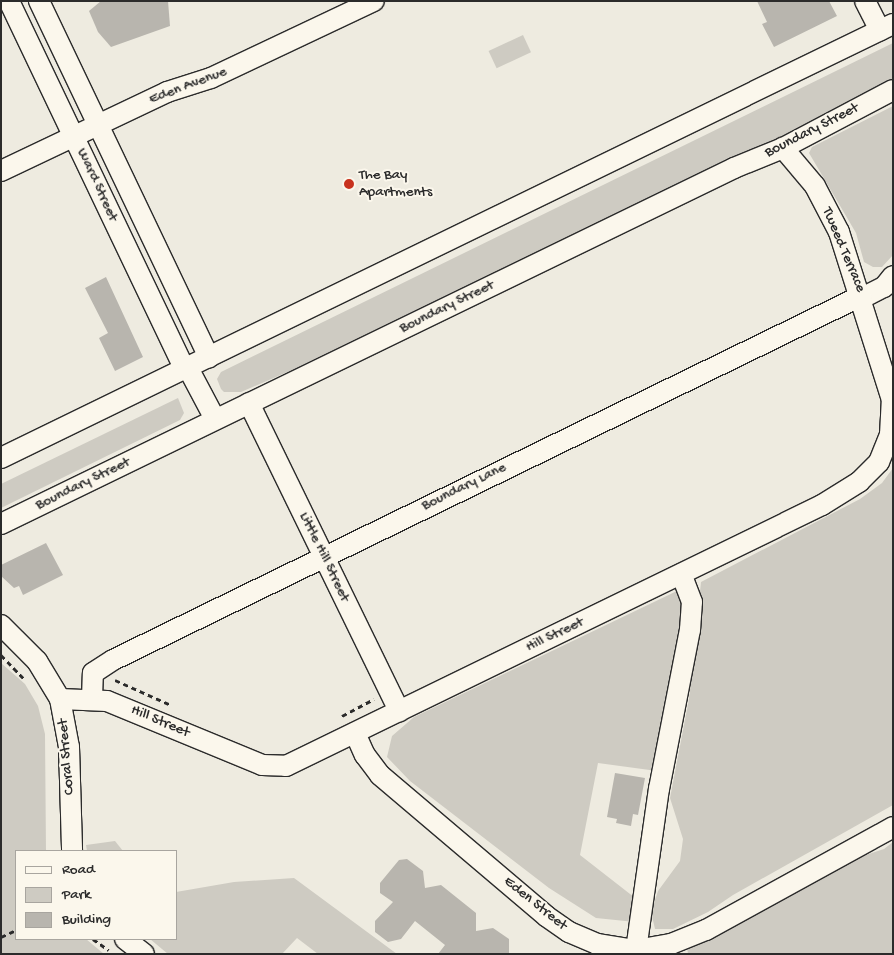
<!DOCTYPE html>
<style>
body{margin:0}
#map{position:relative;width:894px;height:955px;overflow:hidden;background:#eeebe0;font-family:"Gochi Hand",sans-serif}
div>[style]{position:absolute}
.green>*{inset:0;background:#cecbc2;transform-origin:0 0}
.building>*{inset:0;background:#b8b5ae}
.path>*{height:3px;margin-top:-1.5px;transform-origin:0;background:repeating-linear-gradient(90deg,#2b2b2b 0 5px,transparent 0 9px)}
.roads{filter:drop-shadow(1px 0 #2b2b2b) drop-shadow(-1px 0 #2b2b2b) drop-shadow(0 1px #2b2b2b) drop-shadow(0 -1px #2b2b2b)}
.minor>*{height:20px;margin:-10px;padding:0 10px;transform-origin:10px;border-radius:10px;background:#fbf7ec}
.dots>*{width:14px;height:14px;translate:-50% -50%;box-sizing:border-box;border:2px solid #fbf7ec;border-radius:50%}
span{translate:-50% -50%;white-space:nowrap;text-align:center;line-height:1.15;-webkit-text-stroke:4px #fbf7ec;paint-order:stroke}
.street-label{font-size:15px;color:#2b2b2b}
.poi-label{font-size:15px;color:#2b2b2b}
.left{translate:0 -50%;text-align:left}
.frame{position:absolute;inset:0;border:2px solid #2b2b2b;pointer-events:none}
.legend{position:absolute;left:15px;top:850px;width:162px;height:90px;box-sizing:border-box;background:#fbf7ec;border:1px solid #a8a59f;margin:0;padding:6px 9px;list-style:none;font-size:15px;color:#2b2b2b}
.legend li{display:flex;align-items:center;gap:10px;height:25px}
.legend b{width:25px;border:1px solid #a8a59f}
</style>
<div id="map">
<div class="green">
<div style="left:523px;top:35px;width:19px;height:38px;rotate:65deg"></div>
<div style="clip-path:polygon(893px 43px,893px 82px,793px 132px,729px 159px,292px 370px,241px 392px,224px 392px,221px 389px,217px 379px,221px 372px)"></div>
<div style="clip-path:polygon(893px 106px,893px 255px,882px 267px,873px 267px,864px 262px,856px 233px,809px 153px,812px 147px)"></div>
<div style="clip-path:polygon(178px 398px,184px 413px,180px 420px,1px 508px,1px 484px)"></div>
<div style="clip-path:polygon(893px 468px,893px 805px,733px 895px,708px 912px,673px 929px,655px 929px,651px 912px,658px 891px,680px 861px,683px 839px,670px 798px,689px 699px,701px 582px,860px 499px,882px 483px)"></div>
<div style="clip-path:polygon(679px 590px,686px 603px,657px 771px,598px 763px,580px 855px,639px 901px,635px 922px,596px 918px,549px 888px,410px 781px,387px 757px,392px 736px,414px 717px)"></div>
<div style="clip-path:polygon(1px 663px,25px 684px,38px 706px,45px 734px,46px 851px,16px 851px,16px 939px,86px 939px,104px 954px,1px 954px)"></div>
<div style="clip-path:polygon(115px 841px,123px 851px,87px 851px,86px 845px)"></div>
<div style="clip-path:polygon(893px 842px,893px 954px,688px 954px,687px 947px,737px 924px,838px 864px,884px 849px)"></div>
<div style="clip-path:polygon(294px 878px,397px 954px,318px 954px,297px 938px,282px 954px,168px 954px,150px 939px,176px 939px,176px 892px,234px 882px)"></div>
</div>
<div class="building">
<div style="clip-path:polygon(101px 1px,168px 1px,170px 26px,111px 47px,98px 32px,89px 11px)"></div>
<div style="clip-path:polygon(757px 1px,829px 1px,837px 16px,774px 47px,762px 24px,767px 22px)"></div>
<div style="clip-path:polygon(106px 277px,143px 357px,115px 371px,99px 338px,108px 333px,85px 288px)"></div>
<div style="clip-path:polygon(46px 543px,63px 575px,23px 595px,19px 586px,14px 588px,1px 576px,1px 565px)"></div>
<div style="clip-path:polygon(615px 773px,645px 778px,638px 815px,633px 814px,631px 826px,616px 823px,617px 819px,607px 817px)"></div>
<div style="clip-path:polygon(407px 859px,423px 871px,425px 888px,441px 885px,476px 913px,476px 931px,493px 928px,509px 939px,509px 954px,438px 954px,445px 945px,415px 921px,401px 939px,388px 942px,375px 932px,375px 921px,393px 902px,380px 893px,380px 883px,399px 860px)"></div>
</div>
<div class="path">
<div style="left:1px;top:655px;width:32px;rotate:46deg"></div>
<div style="left:115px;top:680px;width:61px;rotate:24.1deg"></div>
<div style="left:342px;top:716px;width:36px;rotate:-28deg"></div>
<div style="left:1px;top:937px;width:17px;rotate:-25deg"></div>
<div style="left:93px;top:939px;width:19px;rotate:35deg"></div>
</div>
<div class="roads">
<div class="minor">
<div style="left:9px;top:1px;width:409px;rotate:64.5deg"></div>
<div style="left:39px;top:1px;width:395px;rotate:64.5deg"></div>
<div style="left:865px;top:1px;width:33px;rotate:63deg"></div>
<div style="left:1px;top:171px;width:184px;rotate:-25.4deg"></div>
<div style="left:167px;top:92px;width:46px;rotate:-17.7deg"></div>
<div style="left:211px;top:78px;width:180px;rotate:-25.3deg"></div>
<div style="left:862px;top:298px;width:25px;rotate:-27deg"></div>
<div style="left:884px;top:287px;width:14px;rotate:-51deg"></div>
<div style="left:188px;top:368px;width:58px;rotate:62.1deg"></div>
<div style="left:249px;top:403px;width:343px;rotate:64deg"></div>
<div style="left:1px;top:458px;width:992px;rotate:-25.95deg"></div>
<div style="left:1px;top:524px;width:815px;rotate:-25.9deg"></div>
<div style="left:734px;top:168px;width:53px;rotate:-22.2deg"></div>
<div style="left:783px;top:148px;width:124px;rotate:-27.8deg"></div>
<div style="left:1px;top:625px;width:51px;rotate:45deg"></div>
<div style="left:37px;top:661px;width:44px;rotate:58.8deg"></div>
<div style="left:60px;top:699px;width:49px;rotate:79.4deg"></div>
<div style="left:69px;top:747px;width:104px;rotate:88.3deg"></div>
<div style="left:92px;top:698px;width:25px;rotate:-88deg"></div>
<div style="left:93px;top:673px;width:24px;rotate:-33deg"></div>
<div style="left:113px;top:660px;width:832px;rotate:-25.95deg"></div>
<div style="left:60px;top:699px;width:47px;rotate:2.4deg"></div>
<div style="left:107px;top:701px;width:168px;rotate:22.4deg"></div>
<div style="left:262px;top:765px;width:24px;rotate:2deg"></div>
<div style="left:286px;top:766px;width:596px;rotate:-25.96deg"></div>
<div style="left:822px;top:505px;width:44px;rotate:-31.9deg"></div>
<div style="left:859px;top:482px;width:28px;rotate:-45deg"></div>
<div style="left:879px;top:462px;width:29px;rotate:-68deg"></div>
<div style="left:890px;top:435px;width:35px;rotate:-87deg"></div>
<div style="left:892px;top:400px;width:176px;rotate:-107.5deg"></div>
<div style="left:839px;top:232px;width:52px;rotate:-117.6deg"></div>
<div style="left:815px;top:186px;width:50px;rotate:-130.1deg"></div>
<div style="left:355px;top:733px;width:24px;rotate:66deg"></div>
<div style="left:365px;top:755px;width:25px;rotate:53deg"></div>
<div style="left:380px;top:775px;width:218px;rotate:40.3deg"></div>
<div style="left:546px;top:916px;width:28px;rotate:35deg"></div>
<div style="left:569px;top:932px;width:30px;rotate:23deg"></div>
<div style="left:597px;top:944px;width:39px;rotate:9deg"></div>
<div style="left:636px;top:950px;width:36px;rotate:-10deg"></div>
<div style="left:671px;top:944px;width:38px;rotate:-22deg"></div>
<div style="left:706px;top:930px;width:213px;rotate:-28.8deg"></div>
<div style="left:125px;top:939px;width:24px;rotate:38deg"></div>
<div style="left:636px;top:950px;width:163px;rotate:-81.9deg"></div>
<div style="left:659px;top:789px;width:162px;rotate:-79deg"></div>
<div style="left:690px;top:630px;width:28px;rotate:-86deg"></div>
<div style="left:692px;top:602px;width:30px;rotate:-111deg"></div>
</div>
</div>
<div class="dots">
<div style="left:349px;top:184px;background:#c8321e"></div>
</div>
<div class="street-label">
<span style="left:188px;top:86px;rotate:-21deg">Eden Avenue</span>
<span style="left:812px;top:131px;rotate:-27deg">Boundary Street</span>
<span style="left:97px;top:185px;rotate:65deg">Ward Street</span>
<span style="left:843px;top:250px;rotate:67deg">Tweed Terrace</span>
<span style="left:447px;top:307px;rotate:-26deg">Boundary Street</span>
<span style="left:83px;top:484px;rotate:-26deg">Boundary Street</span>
<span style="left:464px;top:487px;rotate:-26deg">Boundary Lane</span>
<span style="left:324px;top:557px;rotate:64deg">Little Hill Street</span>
<span style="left:555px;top:635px;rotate:-26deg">Hill Street</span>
<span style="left:160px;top:722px;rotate:23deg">Hill Street</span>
<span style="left:67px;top:757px;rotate:-95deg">Coral Street</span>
<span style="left:535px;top:904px;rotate:39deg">Eden Street</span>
</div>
<div class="poi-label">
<span class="left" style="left:359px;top:184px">The Bay<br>Apartments</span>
</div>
<div class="frame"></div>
<ul class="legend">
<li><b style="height:6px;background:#fbf7ec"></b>Road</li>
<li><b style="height:14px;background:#cecbc2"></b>Park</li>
<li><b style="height:14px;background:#b8b5ae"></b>Building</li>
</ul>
</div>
